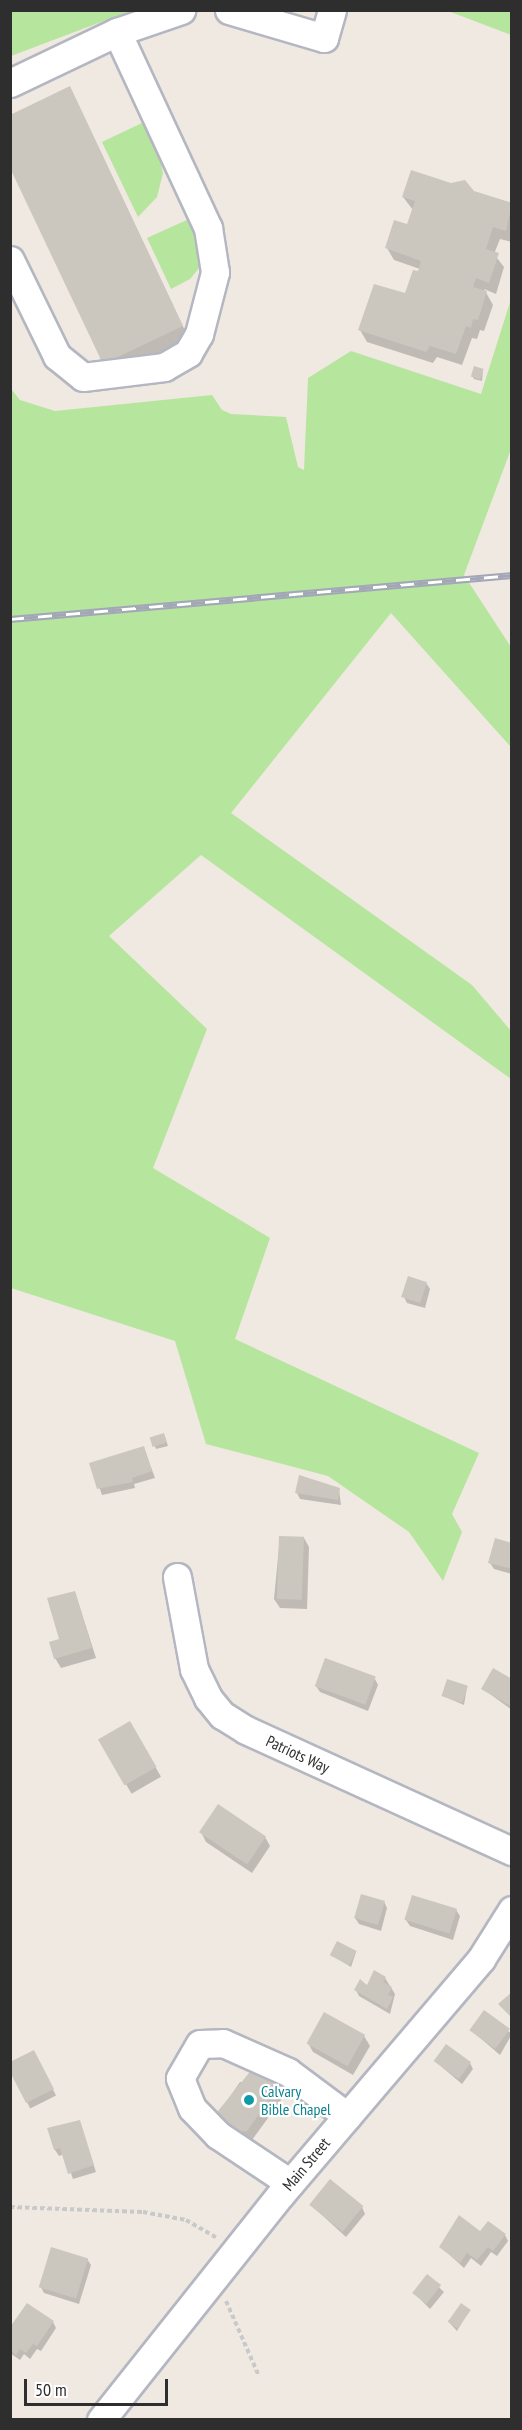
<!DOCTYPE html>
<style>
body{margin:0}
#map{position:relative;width:522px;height:2430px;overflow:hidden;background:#efe9e1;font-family:"PT Sans Narrow",sans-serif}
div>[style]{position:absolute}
.green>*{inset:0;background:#b6e59e}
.shadow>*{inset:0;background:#0003;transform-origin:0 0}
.building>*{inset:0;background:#cbc7bf;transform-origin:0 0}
.path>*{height:4px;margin-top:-2px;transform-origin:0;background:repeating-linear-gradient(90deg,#c9c9c9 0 4.5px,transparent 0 7.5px)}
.roads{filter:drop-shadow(2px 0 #b4b7c1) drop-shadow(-2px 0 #b4b7c1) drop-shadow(0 2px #b4b7c1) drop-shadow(0 -2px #b4b7c1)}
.minor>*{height:27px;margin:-13.5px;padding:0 13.5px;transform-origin:13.5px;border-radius:13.5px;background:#fff}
.rail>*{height:7px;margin-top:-3.5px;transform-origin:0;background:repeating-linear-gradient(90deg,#fff 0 14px,#a3a6b8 0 28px);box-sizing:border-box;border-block:2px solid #a3a6b8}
.dots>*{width:16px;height:16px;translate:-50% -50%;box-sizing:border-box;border:3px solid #fff;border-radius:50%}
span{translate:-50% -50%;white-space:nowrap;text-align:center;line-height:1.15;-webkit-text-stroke:4.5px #fff;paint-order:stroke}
.street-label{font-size:16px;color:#2e2e2e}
.culture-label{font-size:16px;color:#0d838f}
.left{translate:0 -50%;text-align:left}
.frame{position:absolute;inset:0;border:12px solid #2e2e2e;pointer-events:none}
.scale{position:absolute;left:24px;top:2379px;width:144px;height:27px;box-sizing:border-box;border:3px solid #2e2e2e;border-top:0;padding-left:8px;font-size:18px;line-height:21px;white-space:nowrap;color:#2e2e2e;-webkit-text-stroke:4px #fff;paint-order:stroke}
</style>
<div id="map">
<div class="green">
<div style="clip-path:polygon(11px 10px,130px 10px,130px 11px,11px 56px)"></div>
<div style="clip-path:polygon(448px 11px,511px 11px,511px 35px)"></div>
<div style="clip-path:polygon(142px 123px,158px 151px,163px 173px,157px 197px,138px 217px,102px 142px)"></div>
<div style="clip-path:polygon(189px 219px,200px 254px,200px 267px,190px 279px,171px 289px,147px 238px)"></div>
<div style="clip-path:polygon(511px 299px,511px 449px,464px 575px,511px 647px,511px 747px,391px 613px,231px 813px,472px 985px,511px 1031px,511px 1079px,201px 855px,109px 936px,207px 1029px,153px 1168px,270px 1238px,235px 1339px,479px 1453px,452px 1514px,462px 1532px,443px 1581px,409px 1532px,328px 1476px,206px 1444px,175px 1341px,11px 1288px,11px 389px,20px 400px,55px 411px,212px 395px,222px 410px,231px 414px,286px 417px,298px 467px,304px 470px,308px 378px,351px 351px,481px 394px)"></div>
</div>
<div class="shadow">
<div style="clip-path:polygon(76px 100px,189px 339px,111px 375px)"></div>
<div style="clip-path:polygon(473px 192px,512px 204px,512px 242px,500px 239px,494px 254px,504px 267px,496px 294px,484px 289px,493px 305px,484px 331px,480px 330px,477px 339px,472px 338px,462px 365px,437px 357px,433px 363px,367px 342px,360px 330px,406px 295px,420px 269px,394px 260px,387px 248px,408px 226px,413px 210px,403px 197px)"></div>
<div style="clip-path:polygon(483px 370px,482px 381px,474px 379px,473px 377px)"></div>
<div style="clip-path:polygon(426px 1283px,430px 1289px,425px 1308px,407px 1303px,404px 1297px)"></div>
<div style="clip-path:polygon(165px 1437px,168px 1446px,156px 1449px,152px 1438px)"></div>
<div style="clip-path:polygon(144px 1448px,155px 1478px,134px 1484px,135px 1488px,102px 1495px,91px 1464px)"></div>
<div style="clip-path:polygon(300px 1476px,339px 1490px,341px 1505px,300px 1499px,297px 1493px)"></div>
<div style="clip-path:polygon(280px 1537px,304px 1538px,309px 1547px,307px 1609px,280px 1608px,274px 1599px)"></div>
<div style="clip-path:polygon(512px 1544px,512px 1574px,494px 1569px,490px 1563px)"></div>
<div style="clip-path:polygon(75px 1592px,96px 1658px,61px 1668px,55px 1658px)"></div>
<div style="clip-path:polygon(375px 1679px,378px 1685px,368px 1711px,320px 1692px,316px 1686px)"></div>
<div style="clip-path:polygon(512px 1681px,512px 1710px,483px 1689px)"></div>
<div style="clip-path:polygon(467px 1687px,464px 1705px,443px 1696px)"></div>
<div style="left:130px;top:1723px;width:62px;height:34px;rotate:60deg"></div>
<div style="clip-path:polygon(201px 1832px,265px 1837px,270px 1846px,252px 1873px,206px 1842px)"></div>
<div style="clip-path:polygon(384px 1902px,387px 1908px,381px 1931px,359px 1924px,355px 1918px)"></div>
<div style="clip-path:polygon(456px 1910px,460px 1916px,453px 1940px,410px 1926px,406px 1920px)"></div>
<div style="clip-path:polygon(356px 1952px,351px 1967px,331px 1955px)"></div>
<div style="clip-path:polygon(385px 1978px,395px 1994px,390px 2014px,359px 1996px,356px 1990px)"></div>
<div style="clip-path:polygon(485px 2013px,512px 2034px,500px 2055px,472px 2031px)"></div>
<div style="clip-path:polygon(364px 2036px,370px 2046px,353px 2075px,313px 2052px,308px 2043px)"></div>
<div style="left:37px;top:2058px;width:42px;height:29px;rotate:63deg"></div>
<div style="clip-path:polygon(436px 2062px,470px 2063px,473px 2069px,462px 2084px)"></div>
<div style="clip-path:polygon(240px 2082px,278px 2087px,284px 2096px,252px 2140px,243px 2141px,220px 2111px)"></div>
<div style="clip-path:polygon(79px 2122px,96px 2172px,73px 2179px,64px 2154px,59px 2156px,55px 2150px,48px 2129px)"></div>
<div style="clip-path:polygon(311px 2205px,362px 2207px,365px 2214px,346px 2237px)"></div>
<div style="clip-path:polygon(480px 2233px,505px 2235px,508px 2241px,497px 2256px,491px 2252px,481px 2266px,471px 2258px,464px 2268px,441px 2247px)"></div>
<div style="clip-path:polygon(87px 2259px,91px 2265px,79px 2304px,44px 2293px,41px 2287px)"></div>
<div style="clip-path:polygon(427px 2276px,444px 2292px,430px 2309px,414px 2293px)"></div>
<div style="clip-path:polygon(469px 2311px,457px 2331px,448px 2321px)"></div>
<div style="clip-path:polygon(53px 2322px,56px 2328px,41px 2351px,37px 2349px,30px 2359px,24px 2354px,20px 2360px,10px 2353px,10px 2329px)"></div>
</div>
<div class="building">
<div style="clip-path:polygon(70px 86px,183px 326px,103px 364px,10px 168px,10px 115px)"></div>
<div style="clip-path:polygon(411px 170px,451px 183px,465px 180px,474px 191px,512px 203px,506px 231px,493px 227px,486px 249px,499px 253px,489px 283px,476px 278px,473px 287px,487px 291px,478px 320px,473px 319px,471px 328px,466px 326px,456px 354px,430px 346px,426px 352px,358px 330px,374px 284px,405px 293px,413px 270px,418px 271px,421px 261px,385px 248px,394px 220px,407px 224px,415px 201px,402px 197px)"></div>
<div style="left:474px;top:366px;width:10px;height:11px;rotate:17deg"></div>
<div style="left:408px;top:1276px;width:20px;height:22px;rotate:18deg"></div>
<div style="left:164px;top:1433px;width:10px;height:15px;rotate:73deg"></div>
<div style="clip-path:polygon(144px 1446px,152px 1471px,132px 1478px,133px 1482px,97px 1489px,89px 1463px)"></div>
<div style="clip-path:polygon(299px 1475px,340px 1488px,338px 1500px,295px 1493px)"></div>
<div style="left:279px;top:1536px;width:25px;height:63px;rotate:2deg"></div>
<div style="clip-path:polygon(495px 1538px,512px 1543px,512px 1569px,488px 1563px)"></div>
<div style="clip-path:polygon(75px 1591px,92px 1648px,54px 1659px,49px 1642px,59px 1639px,47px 1598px)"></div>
<div style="left:325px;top:1658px;width:54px;height:30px;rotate:20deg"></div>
<div style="clip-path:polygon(493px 1668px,512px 1679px,512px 1707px,481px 1689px)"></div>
<div style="left:447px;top:1679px;width:22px;height:18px;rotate:18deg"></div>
<div style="left:130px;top:1721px;width:53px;height:37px;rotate:60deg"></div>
<div style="left:218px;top:1804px;width:58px;height:34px;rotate:34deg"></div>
<div style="left:361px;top:1894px;width:25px;height:25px;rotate:16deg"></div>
<div style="left:412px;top:1895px;width:47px;height:26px;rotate:17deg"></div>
<div style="left:337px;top:1941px;width:22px;height:16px;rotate:27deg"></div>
<div style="clip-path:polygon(374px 1970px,386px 1977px,383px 1982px,392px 1987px,388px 1995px,393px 1997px,387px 2009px,354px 1990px,360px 1979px,367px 1985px)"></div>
<div style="clip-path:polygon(512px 1992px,512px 2018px,498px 2004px)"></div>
<div style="left:484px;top:2010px;width:32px;height:25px;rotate:36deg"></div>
<div style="left:324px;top:2012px;width:47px;height:36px;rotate:29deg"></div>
<div style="left:446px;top:2044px;width:31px;height:21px;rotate:36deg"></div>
<div style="clip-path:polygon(34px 2050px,54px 2089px,26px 2103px,10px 2072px,10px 2062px)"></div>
<div style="clip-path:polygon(253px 2068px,272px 2072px,279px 2086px,247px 2131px,237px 2132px,220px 2121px,218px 2111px)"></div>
<div style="clip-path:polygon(80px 2120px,94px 2165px,68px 2174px,60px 2148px,54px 2150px,47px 2128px)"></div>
<div style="left:330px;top:2179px;width:43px;height:33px;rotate:39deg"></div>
<div style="clip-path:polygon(459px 2215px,480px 2231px,488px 2221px,506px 2234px,493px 2251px,488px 2247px,477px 2260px,467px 2253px,460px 2263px,439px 2247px)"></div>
<div style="left:51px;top:2247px;width:39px;height:42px;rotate:17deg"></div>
<div style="left:427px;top:2274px;width:18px;height:24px;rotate:38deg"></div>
<div style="clip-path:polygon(27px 2303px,54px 2321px,37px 2346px,33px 2344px,26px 2353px,20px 2349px,16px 2355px,10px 2350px,10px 2327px)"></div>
<div style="left:461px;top:2303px;width:12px;height:23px;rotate:35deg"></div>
</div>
<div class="path">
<div style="left:10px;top:2207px;width:133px;rotate:2.2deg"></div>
<div style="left:143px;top:2212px;width:44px;rotate:10.5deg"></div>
<div style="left:186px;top:2220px;width:36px;rotate:30deg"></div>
<div style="left:226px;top:2301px;width:80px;rotate:66.3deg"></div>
</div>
<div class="roads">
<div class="minor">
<div style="left:229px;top:10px;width:99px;rotate:16.4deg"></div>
<div style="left:324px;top:38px;width:29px;rotate:-74deg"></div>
<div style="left:10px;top:83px;width:119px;rotate:-25.5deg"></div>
<div style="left:117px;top:32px;width:68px;rotate:-19deg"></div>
<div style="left:10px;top:260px;width:107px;rotate:63.9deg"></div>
<div style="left:57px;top:356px;width:33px;rotate:39deg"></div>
<div style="left:83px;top:377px;width:82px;rotate:-7deg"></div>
<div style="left:164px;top:367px;width:28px;rotate:-30deg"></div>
<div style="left:188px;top:353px;width:22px;rotate:-60deg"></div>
<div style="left:199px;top:334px;width:64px;rotate:-75.5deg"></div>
<div style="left:215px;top:272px;width:45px;rotate:-99deg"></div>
<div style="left:208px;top:228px;width:216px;rotate:-114.9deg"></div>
<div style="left:177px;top:1577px;width:94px;rotate:79.5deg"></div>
<div style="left:194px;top:1669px;width:32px;rotate:64deg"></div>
<div style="left:208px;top:1698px;width:22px;rotate:51deg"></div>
<div style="left:222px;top:1715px;width:28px;rotate:32deg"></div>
<div style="left:246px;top:1730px;width:292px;rotate:24.5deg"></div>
<div style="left:290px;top:2183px;width:87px;rotate:-146.3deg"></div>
<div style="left:218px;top:2135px;width:37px;rotate:-134deg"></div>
<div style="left:192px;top:2108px;width:32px;rotate:-112deg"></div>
<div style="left:180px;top:2078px;width:39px;rotate:-60deg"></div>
<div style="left:200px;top:2044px;width:23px;rotate:-2deg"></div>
<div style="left:223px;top:2043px;width:71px;rotate:24deg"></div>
<div style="left:288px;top:2072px;width:74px;rotate:36.7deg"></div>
<div style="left:101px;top:2420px;width:289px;rotate:-51.5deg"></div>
<div style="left:281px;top:2194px;width:309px;rotate:-49.6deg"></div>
<div style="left:481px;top:1959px;width:58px;rotate:-57.7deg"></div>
</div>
</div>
<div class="rail">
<div style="left:10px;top:619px;width:504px;rotate:-5.01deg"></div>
</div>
<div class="dots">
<div style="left:249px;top:2100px;background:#0f9aa8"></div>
</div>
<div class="street-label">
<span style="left:298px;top:1754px;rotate:25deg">Patriots Way</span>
<span style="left:306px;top:2164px;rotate:-50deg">Main Street</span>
</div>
<div class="culture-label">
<span class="left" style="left:261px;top:2100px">Calvary<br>Bible Chapel</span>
</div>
<div class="frame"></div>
<div class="scale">50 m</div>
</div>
